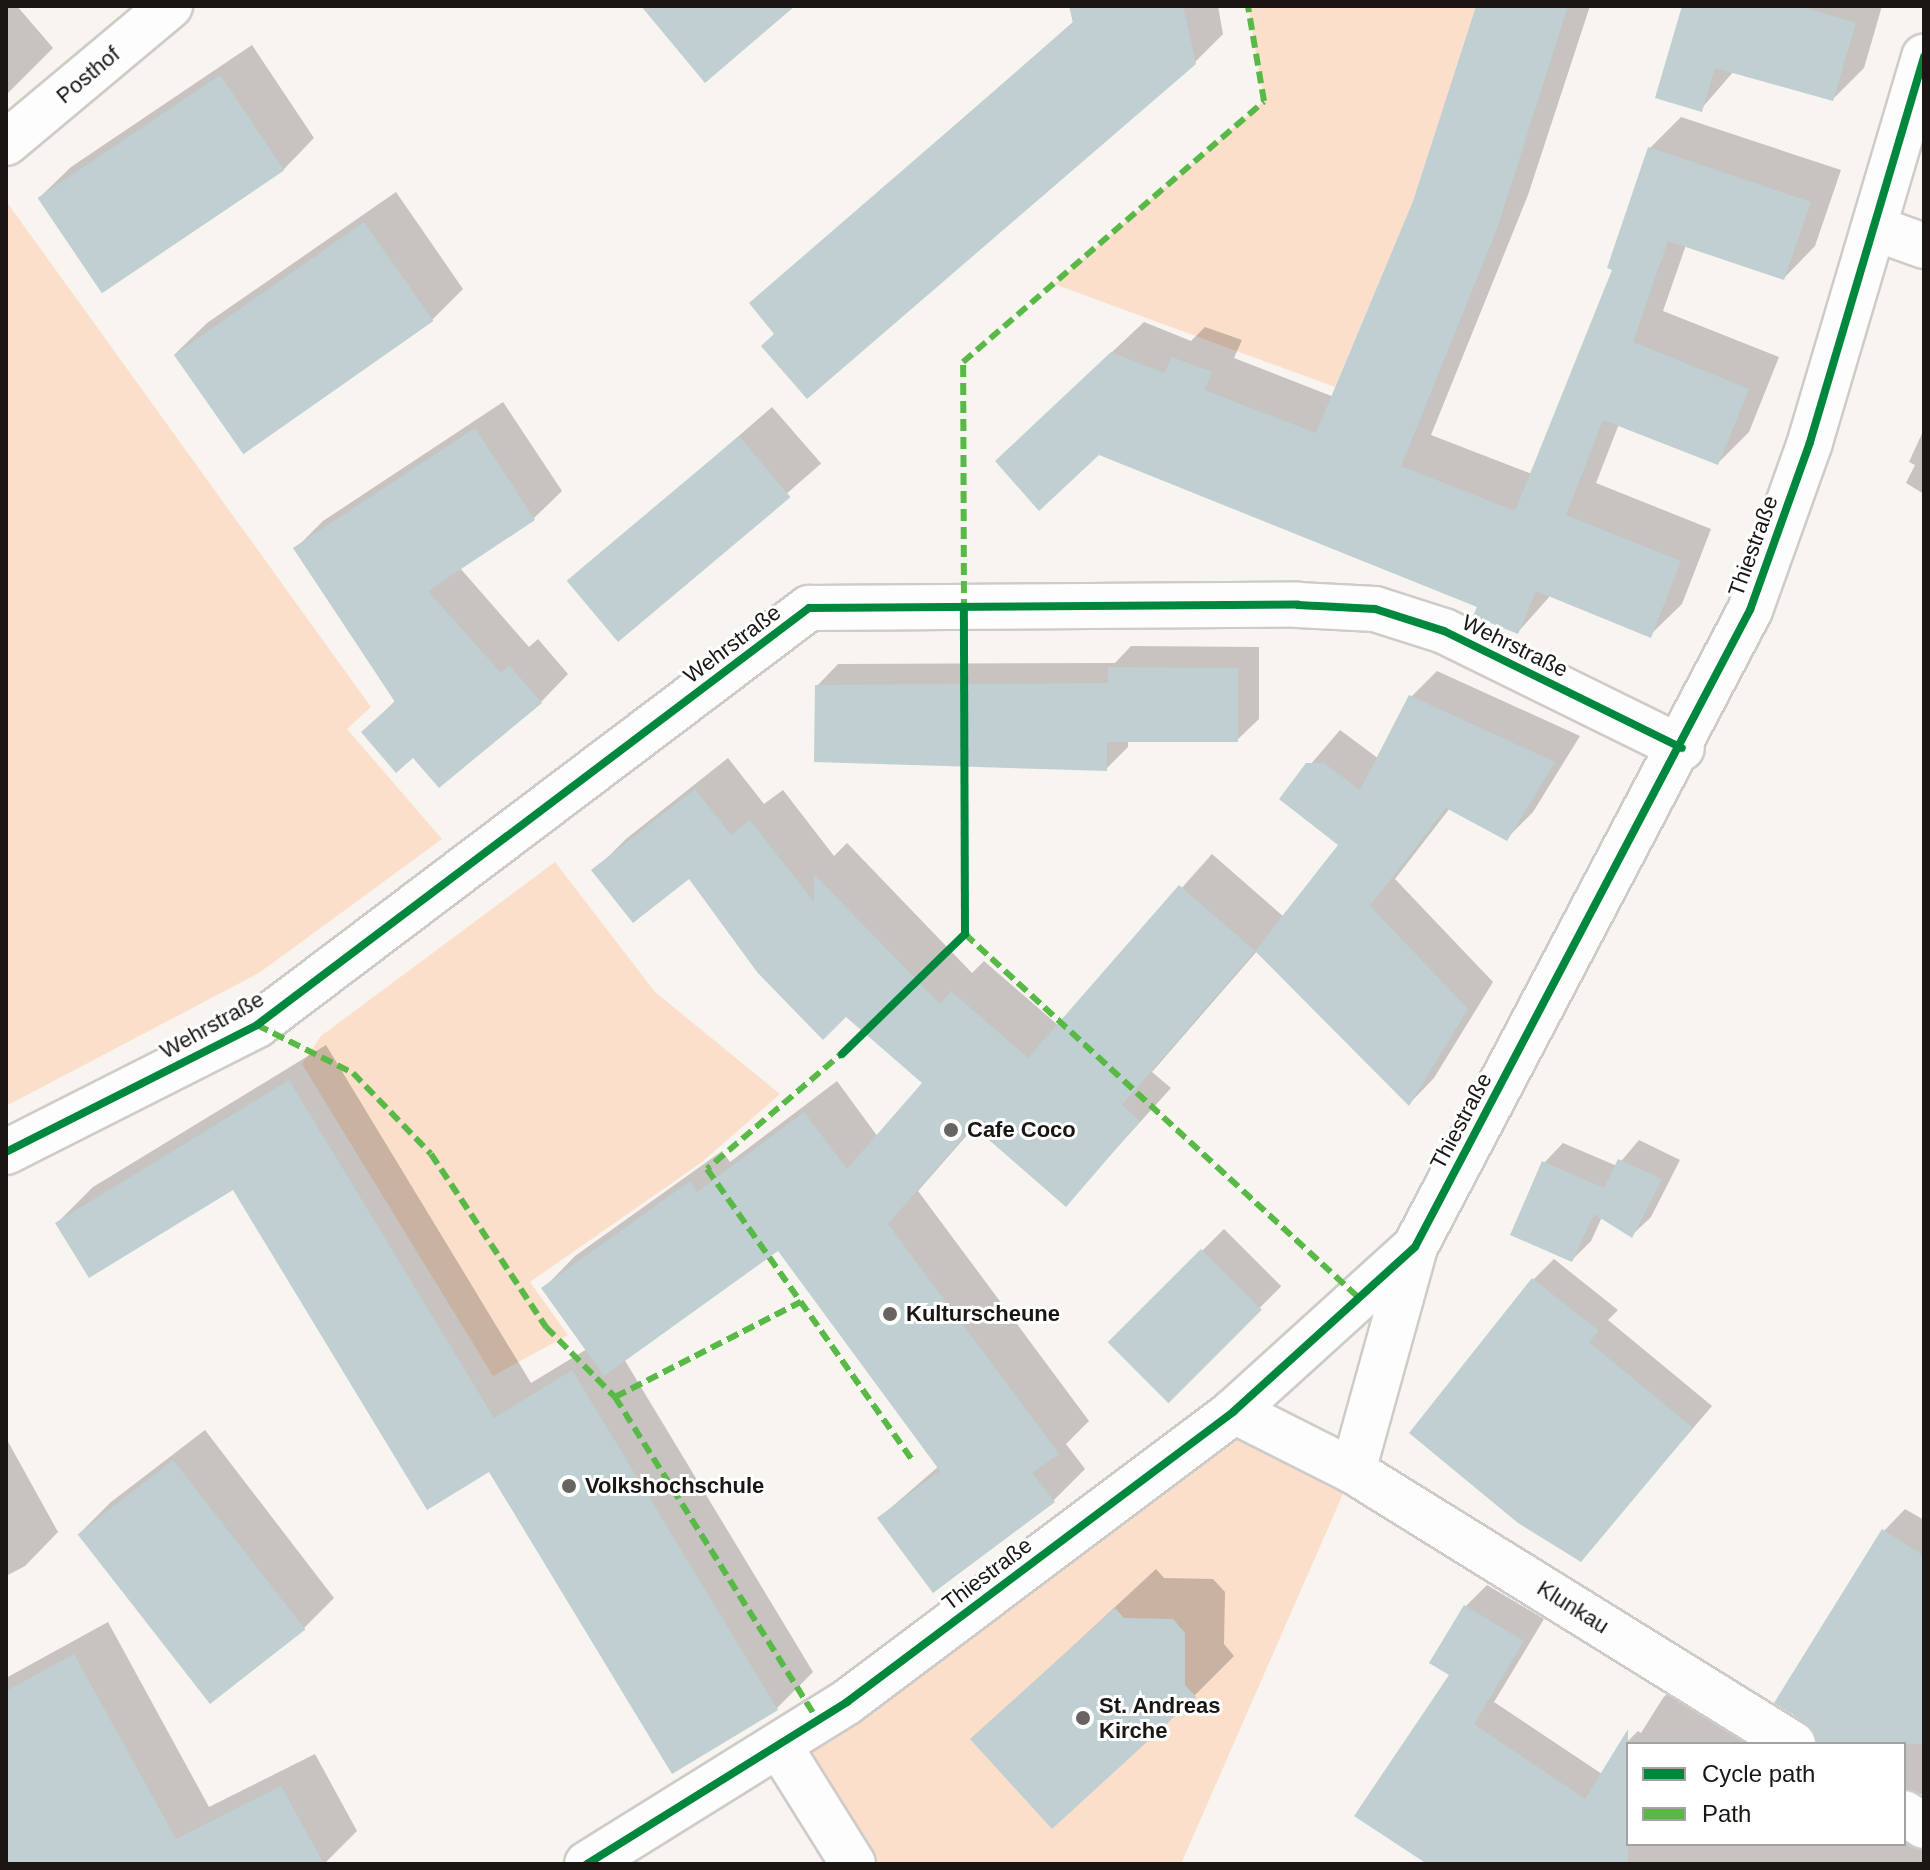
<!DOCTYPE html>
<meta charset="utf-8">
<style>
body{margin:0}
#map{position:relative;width:1930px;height:1870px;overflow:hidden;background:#f8f4f0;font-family:Arial,sans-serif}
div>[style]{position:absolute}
.green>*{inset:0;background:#fbdfcb}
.shadow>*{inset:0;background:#0003;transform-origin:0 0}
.building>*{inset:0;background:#c0cfd2;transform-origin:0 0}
.roads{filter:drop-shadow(2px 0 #cecbc8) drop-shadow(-2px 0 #cecbc8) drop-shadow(0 2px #cecbc8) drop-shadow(0 -2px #cecbc8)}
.street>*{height:44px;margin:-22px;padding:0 22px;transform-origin:22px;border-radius:22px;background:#fefdfd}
.quiet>*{height:6px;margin-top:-3px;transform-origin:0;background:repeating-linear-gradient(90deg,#58b947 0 12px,transparent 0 18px)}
.cycleway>*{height:8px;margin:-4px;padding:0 4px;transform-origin:4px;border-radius:4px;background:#00873e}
.dots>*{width:22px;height:22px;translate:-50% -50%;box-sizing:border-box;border:4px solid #fff;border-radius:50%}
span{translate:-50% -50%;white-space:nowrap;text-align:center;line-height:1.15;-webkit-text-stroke:6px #fff;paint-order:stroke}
.street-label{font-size:22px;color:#191614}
.poi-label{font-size:22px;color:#191614;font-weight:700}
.left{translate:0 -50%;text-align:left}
.frame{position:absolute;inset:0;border:8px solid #191614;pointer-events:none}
.legend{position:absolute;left:1626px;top:1742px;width:280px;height:104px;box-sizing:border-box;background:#fff;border:2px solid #a3a2a1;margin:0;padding:10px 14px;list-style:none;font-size:24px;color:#191614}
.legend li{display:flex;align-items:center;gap:16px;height:40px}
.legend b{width:40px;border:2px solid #a3a2a1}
</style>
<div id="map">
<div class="green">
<div style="clip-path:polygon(1248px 6px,1476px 6px,1413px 201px,1335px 387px,1054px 284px,1264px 101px)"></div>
<div style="clip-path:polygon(6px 201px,371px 707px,347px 729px,442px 839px,259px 973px,6px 1106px)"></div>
<div style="clip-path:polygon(555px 862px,655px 992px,780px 1094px,702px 1162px,530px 1282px,568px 1335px,493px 1376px,302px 1064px,321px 1036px)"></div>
<div style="clip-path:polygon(1234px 1411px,1353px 1471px,1181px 1864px,853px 1864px,780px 1747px)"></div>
</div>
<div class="shadow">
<div style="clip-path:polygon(6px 6px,17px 6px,53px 48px,6px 95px)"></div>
<div style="clip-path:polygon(1070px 6px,1218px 6px,1223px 34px,1194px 63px,777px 333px,751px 304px,1073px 22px)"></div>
<div style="clip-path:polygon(1478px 6px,1590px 6px,1528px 195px,1431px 435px,1532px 474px,1614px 269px,1650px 148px,1681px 117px,1841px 170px,1815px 246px,1784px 278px,1686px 245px,1663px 311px,1779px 357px,1749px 432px,1718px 463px,1619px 424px,1596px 483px,1711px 529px,1682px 604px,1650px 635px,1551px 595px,1518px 632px,1479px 606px,1099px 453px,1029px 430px,1144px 322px,1191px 341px,1205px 327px,1242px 340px,1234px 358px,1334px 397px,1415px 202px)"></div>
<div style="clip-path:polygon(1683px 6px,1882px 6px,1864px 68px,1833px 99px,1734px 71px,1701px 109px)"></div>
<div style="clip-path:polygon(252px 45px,314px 138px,283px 170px,39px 198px,71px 167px)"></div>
<div style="clip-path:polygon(396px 192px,463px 289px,432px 320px,175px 354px,207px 323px)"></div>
<div style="clip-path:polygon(503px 402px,562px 491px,534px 518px,460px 568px,529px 647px,538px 639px,568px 674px,541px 702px,413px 755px,363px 732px,396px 700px,296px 548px,323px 521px)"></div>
<div style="left:772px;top:407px;width:75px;height:267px;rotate:49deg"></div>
<div style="clip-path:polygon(1924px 429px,1924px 494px,1906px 483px,1915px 465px,1909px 462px)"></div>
<div style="clip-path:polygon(1131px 646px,1259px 647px,1259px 719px,1237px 740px,1128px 740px,1128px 747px,1106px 769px,817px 686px,838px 664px,1115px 663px)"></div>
<div style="clip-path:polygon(1437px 671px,1580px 736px,1533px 812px,1507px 838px,1450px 808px,1395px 879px,1493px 982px,1434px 1078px,1409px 1104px,1258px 950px,1152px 1072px,1171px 1088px,1065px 1205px,975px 1126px,918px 1191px,1089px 1421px,1066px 1444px,1085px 1469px,1053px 1501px,879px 1518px,939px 1466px,778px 1248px,624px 1359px,813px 1672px,777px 1708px,673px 1771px,490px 1469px,234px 1188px,57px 1223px,93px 1187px,326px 1045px,531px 1383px,587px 1349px,544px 1288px,575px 1256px,722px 1151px,730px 1162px,837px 1081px,878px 1137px,925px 1082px,689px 876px,594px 871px,626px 839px,728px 758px,764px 804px,783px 790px,834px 856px,847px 843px,972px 973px,984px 961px,1059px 1026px,1212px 854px,1284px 917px,1340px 844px,1281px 799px,1340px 730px,1379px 759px,1411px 697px)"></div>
<div style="clip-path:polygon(1639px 1140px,1680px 1160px,1651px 1217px,1631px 1236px,1602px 1217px,1591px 1241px,1572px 1260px,1544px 1163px,1563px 1143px,1617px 1166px)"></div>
<div style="left:1224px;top:1229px;width:81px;height:161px;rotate:45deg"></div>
<div style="clip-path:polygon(1554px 1259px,1618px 1310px,1608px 1320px,1712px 1406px,1581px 1559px,1533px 1280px)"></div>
<div style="clip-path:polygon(205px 1430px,334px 1598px,303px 1629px,80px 1533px,111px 1502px)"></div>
<div style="clip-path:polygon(6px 1438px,58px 1532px,25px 1566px,6px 1576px)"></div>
<div style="clip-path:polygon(1905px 1509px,1924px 1520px,1924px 1795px,1904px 1789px,1904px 1744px,1820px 1744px,1817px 1732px,1777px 1702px,1884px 1531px)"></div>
<div style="clip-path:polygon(1156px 1569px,1164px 1578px,1213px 1579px,1225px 1592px,1224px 1644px,1234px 1656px,1194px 1696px,973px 1739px)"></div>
<div style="clip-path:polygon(1487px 1585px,1544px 1619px,1494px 1702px,1602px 1774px,1616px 1753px,1638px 1731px,1641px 1733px,1663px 1698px,1685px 1676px,1806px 1744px,1628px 1744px,1628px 1844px,1904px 1844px,1904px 1804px,1924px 1819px,1924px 1864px,1430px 1864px,1451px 1674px,1466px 1606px)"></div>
<div style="clip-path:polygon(108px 1622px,209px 1807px,315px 1754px,357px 1831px,324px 1864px,6px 1864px,6px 1678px)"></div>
</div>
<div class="building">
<div style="clip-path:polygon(641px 6px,795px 6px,705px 83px)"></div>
<div style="clip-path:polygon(1069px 6px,1183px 6px,1196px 64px,807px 399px,761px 346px,774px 334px,749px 303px,1073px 23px)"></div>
<div style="clip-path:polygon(1476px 6px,1568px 6px,1497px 229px,1401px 466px,1515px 511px,1612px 270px,1607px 268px,1648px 147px,1811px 202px,1784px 280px,1668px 241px,1633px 342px,1749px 389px,1718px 465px,1603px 420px,1566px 515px,1681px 561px,1651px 638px,1536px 591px,1518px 634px,1473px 616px,1477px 607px,1099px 455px,1039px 511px,995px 461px,1111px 352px,1164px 373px,1172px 357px,1212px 372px,1204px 390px,1316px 433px,1413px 201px)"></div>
<div style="clip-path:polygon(1682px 6px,1799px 6px,1856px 23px,1833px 101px,1715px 68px,1702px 112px,1655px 98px)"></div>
<div style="left:220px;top:75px;width:115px;height:220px;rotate:56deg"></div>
<div style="left:364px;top:222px;width:121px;height:232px;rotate:55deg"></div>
<div style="clip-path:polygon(475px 428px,535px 520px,428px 591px,501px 673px,509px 665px,542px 703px,439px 788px,413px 758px,396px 773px,361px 732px,395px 702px,293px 548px)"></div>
<div style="left:739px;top:436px;width:80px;height:225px;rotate:50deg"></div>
<div style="clip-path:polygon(1108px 667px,1238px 668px,1238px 742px,1107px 742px,1107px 771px,814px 762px,815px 685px,1108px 683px)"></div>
<div style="clip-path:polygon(1409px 695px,1555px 762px,1507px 841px,1446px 808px,1370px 906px,1468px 1009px,1409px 1106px,1255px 951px,1338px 845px,1279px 799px,1306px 763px,1324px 763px,1360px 790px)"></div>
<div style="clip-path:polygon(695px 789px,731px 835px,750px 820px,814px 902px,814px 874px,940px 1004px,951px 991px,1028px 1058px,1179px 885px,1255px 951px,1122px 1105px,1140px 1121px,1066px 1207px,973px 1126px,888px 1224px,1059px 1454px,1032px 1473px,1055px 1502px,933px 1593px,877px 1518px,940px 1471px,778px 1251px,604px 1376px,541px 1288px,690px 1181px,697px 1192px,804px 1112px,847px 1169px,922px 1083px,846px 1017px,823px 1040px,757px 972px,689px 879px,633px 923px,591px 870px)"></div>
<div style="clip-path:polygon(289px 1080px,494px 1418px,572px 1370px,778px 1710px,672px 1774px,489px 1472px,427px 1510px,233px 1190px,89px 1278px,55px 1223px)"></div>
<div style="clip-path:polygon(1618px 1159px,1662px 1179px,1632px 1238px,1594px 1214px,1572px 1262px,1510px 1235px,1542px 1161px,1604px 1188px)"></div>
<div style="left:1201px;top:1249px;width:86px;height:132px;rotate:45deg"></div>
<div style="clip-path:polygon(1532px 1278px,1599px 1331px,1589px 1342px,1693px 1428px,1581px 1562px,1518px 1523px,1409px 1433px)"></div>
<div style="left:173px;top:1460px;width:215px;height:121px;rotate:52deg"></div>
<div style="clip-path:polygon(1882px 1529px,1924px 1556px,1924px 1744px,1818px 1744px,1807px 1723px,1774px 1703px)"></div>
<div style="clip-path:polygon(1464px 1605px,1524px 1641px,1474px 1724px,1585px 1799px,1628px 1729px,1628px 1864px,1427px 1864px,1354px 1816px,1449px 1675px,1429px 1663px)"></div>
<div style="clip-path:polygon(1115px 1608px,1124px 1618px,1173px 1619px,1185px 1633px,1185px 1685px,1196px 1697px,1052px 1829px,970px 1739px)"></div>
<div style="clip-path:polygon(74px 1654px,176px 1839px,281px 1786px,324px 1864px,6px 1864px,6px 1691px)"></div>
</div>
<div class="roads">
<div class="street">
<div style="left:6px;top:143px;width:214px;rotate:-39.9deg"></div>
<div style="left:1874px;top:228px;width:53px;rotate:19.8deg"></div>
<div style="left:6px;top:1152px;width:281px;rotate:-26.8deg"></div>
<div style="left:257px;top:1025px;width:692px;rotate:-37.07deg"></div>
<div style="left:809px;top:608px;width:489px;rotate:-0.4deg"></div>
<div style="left:1298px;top:605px;width:77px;rotate:3deg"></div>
<div style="left:1375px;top:609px;width:72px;rotate:17.7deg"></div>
<div style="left:1444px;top:631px;width:265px;rotate:26.2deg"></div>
<div style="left:1234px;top:1411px;width:133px;rotate:26.8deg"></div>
<div style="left:1353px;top:1471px;width:518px;rotate:31.82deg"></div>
<div style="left:1353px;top:1471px;width:232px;rotate:-74.5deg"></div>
<div style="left:780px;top:1747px;width:138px;rotate:58deg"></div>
<div style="left:1904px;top:1813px;width:24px;rotate:33deg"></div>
<div style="left:587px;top:1864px;width:306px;rotate:-31.9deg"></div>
<div style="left:847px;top:1702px;width:484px;rotate:-36.9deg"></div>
<div style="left:1234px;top:1411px;width:244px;rotate:-42.2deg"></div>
<div style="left:1415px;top:1247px;width:720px;rotate:-62.26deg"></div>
<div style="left:1750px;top:610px;width:178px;rotate:-70.3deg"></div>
<div style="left:1810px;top:442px;width:402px;rotate:-73.5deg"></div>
</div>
</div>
<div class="quiet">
<div style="left:964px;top:611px;width:249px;rotate:-90.2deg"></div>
<div style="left:963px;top:362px;width:398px;rotate:-40.9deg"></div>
<div style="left:1264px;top:101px;width:96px;rotate:-99.6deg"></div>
<div style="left:965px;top:934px;width:536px;rotate:42.73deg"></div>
<div style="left:257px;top:1025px;width:107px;rotate:26.6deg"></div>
<div style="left:353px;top:1073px;width:112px;rotate:46.1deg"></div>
<div style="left:431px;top:1154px;width:208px;rotate:56.4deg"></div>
<div style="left:546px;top:1327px;width:98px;rotate:45.4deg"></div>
<div style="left:615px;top:1397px;width:384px;rotate:57.9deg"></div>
<div style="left:847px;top:1049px;width:184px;rotate:139.4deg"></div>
<div style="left:707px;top:1169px;width:356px;rotate:54.8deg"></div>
<div style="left:615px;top:1397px;width:209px;rotate:-27.1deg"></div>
</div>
<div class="cycleway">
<div style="left:842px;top:1054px;width:172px;rotate:-44.3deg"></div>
<div style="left:965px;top:934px;width:325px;rotate:-90.2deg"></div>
<div style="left:6px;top:1152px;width:281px;rotate:-26.8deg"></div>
<div style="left:257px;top:1025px;width:692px;rotate:-37.07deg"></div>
<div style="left:809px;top:608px;width:489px;rotate:-0.4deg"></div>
<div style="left:1298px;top:605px;width:77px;rotate:3deg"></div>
<div style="left:1375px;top:609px;width:72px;rotate:17.7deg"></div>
<div style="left:1444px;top:631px;width:265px;rotate:26.2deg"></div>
<div style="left:587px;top:1864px;width:306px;rotate:-31.9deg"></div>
<div style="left:847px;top:1702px;width:484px;rotate:-36.9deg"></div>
<div style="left:1234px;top:1411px;width:244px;rotate:-42.2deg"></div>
<div style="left:1415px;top:1247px;width:720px;rotate:-62.26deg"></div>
<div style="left:1750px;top:610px;width:178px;rotate:-70.3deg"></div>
<div style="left:1810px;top:442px;width:402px;rotate:-73.5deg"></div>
</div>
<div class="dots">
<div style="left:951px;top:1130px;background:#676461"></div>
<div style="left:890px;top:1314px;background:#676461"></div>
<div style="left:569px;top:1486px;background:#676461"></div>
<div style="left:1083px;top:1718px;background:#676461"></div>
</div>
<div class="street-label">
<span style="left:88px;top:75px;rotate:-40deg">Posthof</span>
<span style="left:1753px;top:546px;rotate:-70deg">Thiestraße</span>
<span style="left:732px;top:644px;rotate:-37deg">Wehrstraße</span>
<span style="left:1515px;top:646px;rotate:26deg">Wehrstraße</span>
<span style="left:212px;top:1025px;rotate:-29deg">Wehrstraße</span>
<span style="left:1461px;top:1121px;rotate:-62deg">Thiestraße</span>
<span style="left:987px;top:1574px;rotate:-37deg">Thiestraße</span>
<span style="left:1573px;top:1607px;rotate:32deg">Klunkau</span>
</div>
<div class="poi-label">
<span class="left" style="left:967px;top:1130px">Cafe Coco</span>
<span class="left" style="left:906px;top:1314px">Kulturscheune</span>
<span class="left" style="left:585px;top:1486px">Volkshochschule</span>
<span class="left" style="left:1099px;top:1718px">St. Andreas<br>Kirche</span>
</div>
<div class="frame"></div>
<ul class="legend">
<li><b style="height:10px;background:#00873e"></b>Cycle path</li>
<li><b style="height:10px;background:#58b947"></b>Path</li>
</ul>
</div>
